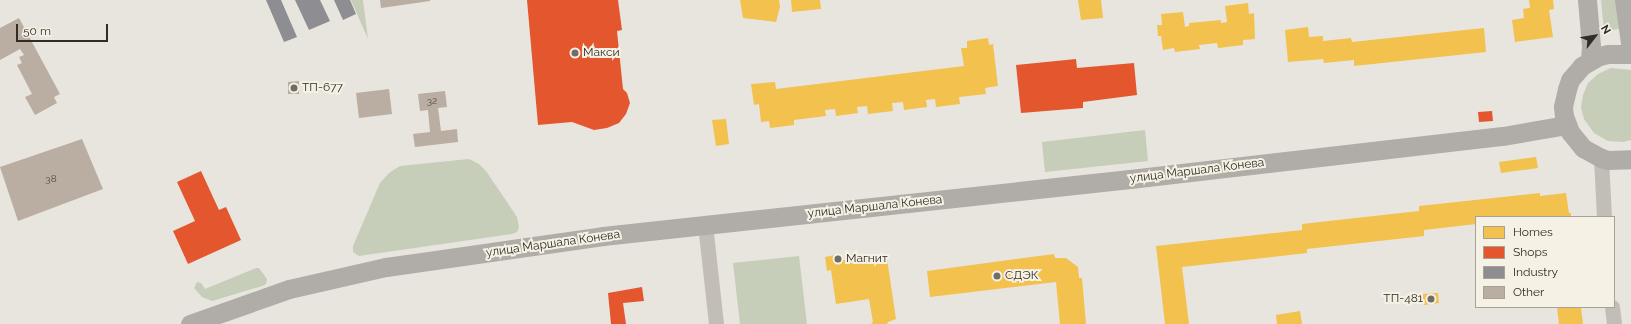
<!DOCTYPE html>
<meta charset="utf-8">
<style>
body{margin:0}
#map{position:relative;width:1631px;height:324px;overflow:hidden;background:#e8e5de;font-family:Raleway,sans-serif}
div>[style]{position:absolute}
.green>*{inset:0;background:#c6cdb9}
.homes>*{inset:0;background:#f2c14e}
.shops>*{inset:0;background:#e4572e}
.industry>*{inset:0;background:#8d8d92}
.building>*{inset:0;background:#baada2}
.minor>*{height:15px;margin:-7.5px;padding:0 7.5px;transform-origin:7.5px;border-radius:7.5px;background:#c2beb7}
.major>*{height:19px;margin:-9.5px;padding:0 9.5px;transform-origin:9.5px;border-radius:9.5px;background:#b0aca7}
.dots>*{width:11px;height:11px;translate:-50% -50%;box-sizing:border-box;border:2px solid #f6f1e5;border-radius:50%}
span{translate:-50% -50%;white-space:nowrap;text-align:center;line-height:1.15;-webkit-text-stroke:4px #f6f1e5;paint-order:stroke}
.number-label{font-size:10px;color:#534c45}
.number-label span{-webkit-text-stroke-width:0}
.poi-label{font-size:12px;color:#312c26}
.left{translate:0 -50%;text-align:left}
.right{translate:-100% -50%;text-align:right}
.street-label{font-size:12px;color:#312c26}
.legend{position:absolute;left:1475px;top:216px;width:140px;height:92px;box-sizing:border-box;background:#f6f1e5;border:1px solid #a7a299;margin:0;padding:5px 7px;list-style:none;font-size:12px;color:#312c26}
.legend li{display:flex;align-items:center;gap:8px;height:20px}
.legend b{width:20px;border:1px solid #a7a299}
.north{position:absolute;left:1575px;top:16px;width:40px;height:40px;-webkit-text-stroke:3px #f6f1e5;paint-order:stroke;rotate:59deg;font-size:11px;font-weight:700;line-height:16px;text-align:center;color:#312c26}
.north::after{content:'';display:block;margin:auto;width:14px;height:18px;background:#312c26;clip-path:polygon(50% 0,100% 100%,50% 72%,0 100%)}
.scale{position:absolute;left:16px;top:24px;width:92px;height:18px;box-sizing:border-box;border:2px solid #312c26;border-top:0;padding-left:5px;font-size:12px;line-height:14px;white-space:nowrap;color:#312c26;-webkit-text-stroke:3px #f6f1e5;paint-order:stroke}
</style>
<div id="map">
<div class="green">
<div style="clip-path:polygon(351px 0,363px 0,368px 39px)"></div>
<div style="clip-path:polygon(1601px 0,1616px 0,1619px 29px,1604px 31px)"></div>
<div style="clip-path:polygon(1611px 68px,1631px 70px,1631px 140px,1623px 142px,1608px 141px,1594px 133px,1584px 119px,1581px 108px,1583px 95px,1588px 83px,1598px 74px)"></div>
<div style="clip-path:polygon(1145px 130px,1148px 161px,1045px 172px,1042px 142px)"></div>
<div style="clip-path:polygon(469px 159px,479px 164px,486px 171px,517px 217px,519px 227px,517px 232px,512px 234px,359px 256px,353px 252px,353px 246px,380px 183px,389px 173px,400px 166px)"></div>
<div style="clip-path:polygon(799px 256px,807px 324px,740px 324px,733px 263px)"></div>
<div style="clip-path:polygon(256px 268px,259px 268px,267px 279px,266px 284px,262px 286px,212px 301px,202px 297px,194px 288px,197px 282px,201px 283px,205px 289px)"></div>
</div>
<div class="homes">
<div style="clip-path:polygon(740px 0,779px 0,780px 7px,776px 22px,743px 18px)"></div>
<div style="clip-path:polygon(791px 0,820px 0,821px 9px,792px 12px)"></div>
<div style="clip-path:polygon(1078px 0,1101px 0,1103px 18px,1081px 20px)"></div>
<div style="clip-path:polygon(1529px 0,1553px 0,1554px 9px,1549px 10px,1553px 37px,1515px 42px,1512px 20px,1524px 18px,1523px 9px,1530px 8px)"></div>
<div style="clip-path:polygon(1248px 3px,1249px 14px,1254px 13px,1255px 39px,1243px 40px,1243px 45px,1218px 48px,1217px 43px,1199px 45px,1200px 49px,1175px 52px,1174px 48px,1163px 50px,1161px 36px,1158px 36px,1157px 25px,1162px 25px,1161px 14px,1183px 12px,1185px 27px,1189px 26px,1189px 23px,1221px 20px,1221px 23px,1227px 22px,1225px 6px)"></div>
<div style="clip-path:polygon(1308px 27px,1309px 37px,1323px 36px,1323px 41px,1351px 38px,1352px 42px,1484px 28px,1486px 52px,1354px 66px,1354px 60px,1324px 63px,1323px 59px,1288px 62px,1285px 30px)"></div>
<div style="clip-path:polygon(988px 38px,989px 45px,993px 44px,998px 86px,985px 88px,986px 94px,959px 97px,960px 104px,936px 107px,935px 99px,926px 100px,927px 107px,904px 110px,903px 102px,892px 103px,893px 111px,868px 114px,867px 106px,857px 107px,858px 113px,836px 116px,835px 109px,825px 110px,826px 116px,794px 120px,794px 125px,770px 128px,769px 121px,761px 122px,759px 104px,754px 105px,751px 84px,775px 82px,776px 89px,964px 66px,961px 48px,967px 48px,967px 41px)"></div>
<div style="clip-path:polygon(726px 119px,729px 144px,716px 146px,712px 120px)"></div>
<div style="clip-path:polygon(1536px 157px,1538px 168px,1501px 173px,1499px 162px)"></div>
<div style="clip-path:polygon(1540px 193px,1540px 196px,1566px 193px,1569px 213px,1571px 213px,1571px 217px,1476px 217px,1476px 224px,1424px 230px,1424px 236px,1307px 249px,1307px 253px,1182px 267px,1189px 324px,1165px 324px,1156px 246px,1302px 230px,1302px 224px,1419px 211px,1419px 206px)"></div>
<div style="clip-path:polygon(1054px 254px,1055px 258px,1066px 258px,1078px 267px,1079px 278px,1082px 278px,1086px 324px,1060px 324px,1056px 282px,930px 297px,927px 271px)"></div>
<div style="clip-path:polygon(835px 255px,836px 261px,879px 255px,880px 260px,887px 259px,896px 319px,888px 322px,887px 324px,871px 324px,873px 322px,869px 299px,836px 304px,831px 270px,827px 271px,825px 257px)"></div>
<div style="clip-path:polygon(1438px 293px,1439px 303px,1424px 305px,1422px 294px)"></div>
<div style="clip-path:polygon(1557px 307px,1581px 307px,1583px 324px,1559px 324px)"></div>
<div style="clip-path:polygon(1300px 311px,1302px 324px,1277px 324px,1276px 315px)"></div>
</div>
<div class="shops">
<div style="clip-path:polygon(527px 0,618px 0,622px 30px,617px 31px,623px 89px,627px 93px,630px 103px,626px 114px,619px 123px,607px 128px,594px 130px,572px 122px,538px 125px)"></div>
<div style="clip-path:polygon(1076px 59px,1077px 68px,1134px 63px,1137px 95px,1083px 102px,1083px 108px,1021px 113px,1016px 65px)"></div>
<div style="clip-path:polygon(1492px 111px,1493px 121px,1479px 122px,1478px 112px)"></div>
<div style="clip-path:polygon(201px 171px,219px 210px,226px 207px,241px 240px,188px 264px,173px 231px,195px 221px,177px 182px)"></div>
<div style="clip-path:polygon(642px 287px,644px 301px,623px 303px,626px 324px,611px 324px,608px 293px)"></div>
</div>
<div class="industry">
<div style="clip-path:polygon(266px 0,281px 0,297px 37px,284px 42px)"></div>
<div style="clip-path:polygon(295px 0,320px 0,330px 21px,309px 30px)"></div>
<div style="clip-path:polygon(334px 0,350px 0,356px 14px,343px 20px)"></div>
</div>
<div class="building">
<div style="clip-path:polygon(380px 0,430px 0,430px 1px,381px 8px)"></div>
<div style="clip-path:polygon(19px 18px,60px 94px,54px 97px,57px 103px,35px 115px,25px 97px,32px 94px,17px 65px,22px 63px,19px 57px,24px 55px,20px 49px,0 60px,0 28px)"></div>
<div style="clip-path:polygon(299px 81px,299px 94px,288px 94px,288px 82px)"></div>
<div style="clip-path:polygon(389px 89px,392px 114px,359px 118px,356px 93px)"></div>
<div style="clip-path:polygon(445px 91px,447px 107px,438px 108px,441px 131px,457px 129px,458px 142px,415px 147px,413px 134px,430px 132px,428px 110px,420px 111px,418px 94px)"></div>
<div style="clip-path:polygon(82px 139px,103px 189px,18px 221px,0 167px)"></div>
</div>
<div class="minor">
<div style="left:1601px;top:158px;width:59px;rotate:87.1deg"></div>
<div style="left:705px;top:224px;width:101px;rotate:83.7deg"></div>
<div style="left:1612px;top:307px;width:17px;rotate:83deg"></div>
</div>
<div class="major">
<div style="left:1587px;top:0;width:46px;rotate:85deg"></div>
<div style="left:1591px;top:46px;width:14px;rotate:94deg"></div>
<div style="left:1624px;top:0;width:50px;rotate:82deg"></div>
<div style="left:1631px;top:54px;width:23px;rotate:180deg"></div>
<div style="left:1608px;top:54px;width:9px;rotate:167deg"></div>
<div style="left:1599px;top:56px;width:20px;rotate:150deg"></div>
<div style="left:1582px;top:66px;width:18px;rotate:131deg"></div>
<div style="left:1570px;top:80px;width:9px;rotate:108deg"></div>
<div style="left:1567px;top:89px;width:18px;rotate:103deg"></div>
<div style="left:1563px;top:107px;width:9px;rotate:84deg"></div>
<div style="left:1564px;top:116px;width:17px;rotate:69deg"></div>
<div style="left:1570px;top:132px;width:21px;rotate:51deg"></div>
<div style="left:1583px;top:148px;width:21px;rotate:29deg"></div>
<div style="left:1601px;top:158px;width:7px;rotate:16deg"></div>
<div style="left:1608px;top:160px;width:23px;rotate:-2deg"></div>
<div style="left:190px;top:324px;width:105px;rotate:-19.5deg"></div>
<div style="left:289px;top:289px;width:99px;rotate:-12.8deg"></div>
<div style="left:386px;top:267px;width:219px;rotate:-8.1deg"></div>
<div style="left:603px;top:236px;width:530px;rotate:-6.17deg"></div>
<div style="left:1130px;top:179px;width:375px;rotate:-6.6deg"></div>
<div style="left:1503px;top:136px;width:65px;rotate:-9.8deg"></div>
</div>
<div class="dots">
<div style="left:575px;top:53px;background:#716d66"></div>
<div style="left:294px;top:88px;background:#716d66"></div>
<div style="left:838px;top:259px;background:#716d66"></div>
<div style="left:997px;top:276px;background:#716d66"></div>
<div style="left:1431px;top:299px;background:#716d66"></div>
</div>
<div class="number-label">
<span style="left:432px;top:101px">32</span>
<span style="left:51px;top:179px">38</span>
</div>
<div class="poi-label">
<span class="left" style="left:583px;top:53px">Макси</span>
<span class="left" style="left:302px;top:88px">ТП-677</span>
<span class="left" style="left:846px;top:259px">Магнит</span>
<span class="left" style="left:1005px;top:276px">СДЭК</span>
<span class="right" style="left:1423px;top:299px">ТП-481</span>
</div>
<div class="street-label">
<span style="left:1197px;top:171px;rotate:-7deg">улица Маршала Конева</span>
<span style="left:875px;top:207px;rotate:-6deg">улица Маршала Конева</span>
<span style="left:553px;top:244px;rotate:-8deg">улица Маршала Конева</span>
</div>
<ul class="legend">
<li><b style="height:11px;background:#f2c14e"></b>Homes</li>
<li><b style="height:11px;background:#e4572e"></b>Shops</li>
<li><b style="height:11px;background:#8d8d92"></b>Industry</li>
<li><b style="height:11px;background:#baada2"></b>Other</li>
</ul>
<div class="north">N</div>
<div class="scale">50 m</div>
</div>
